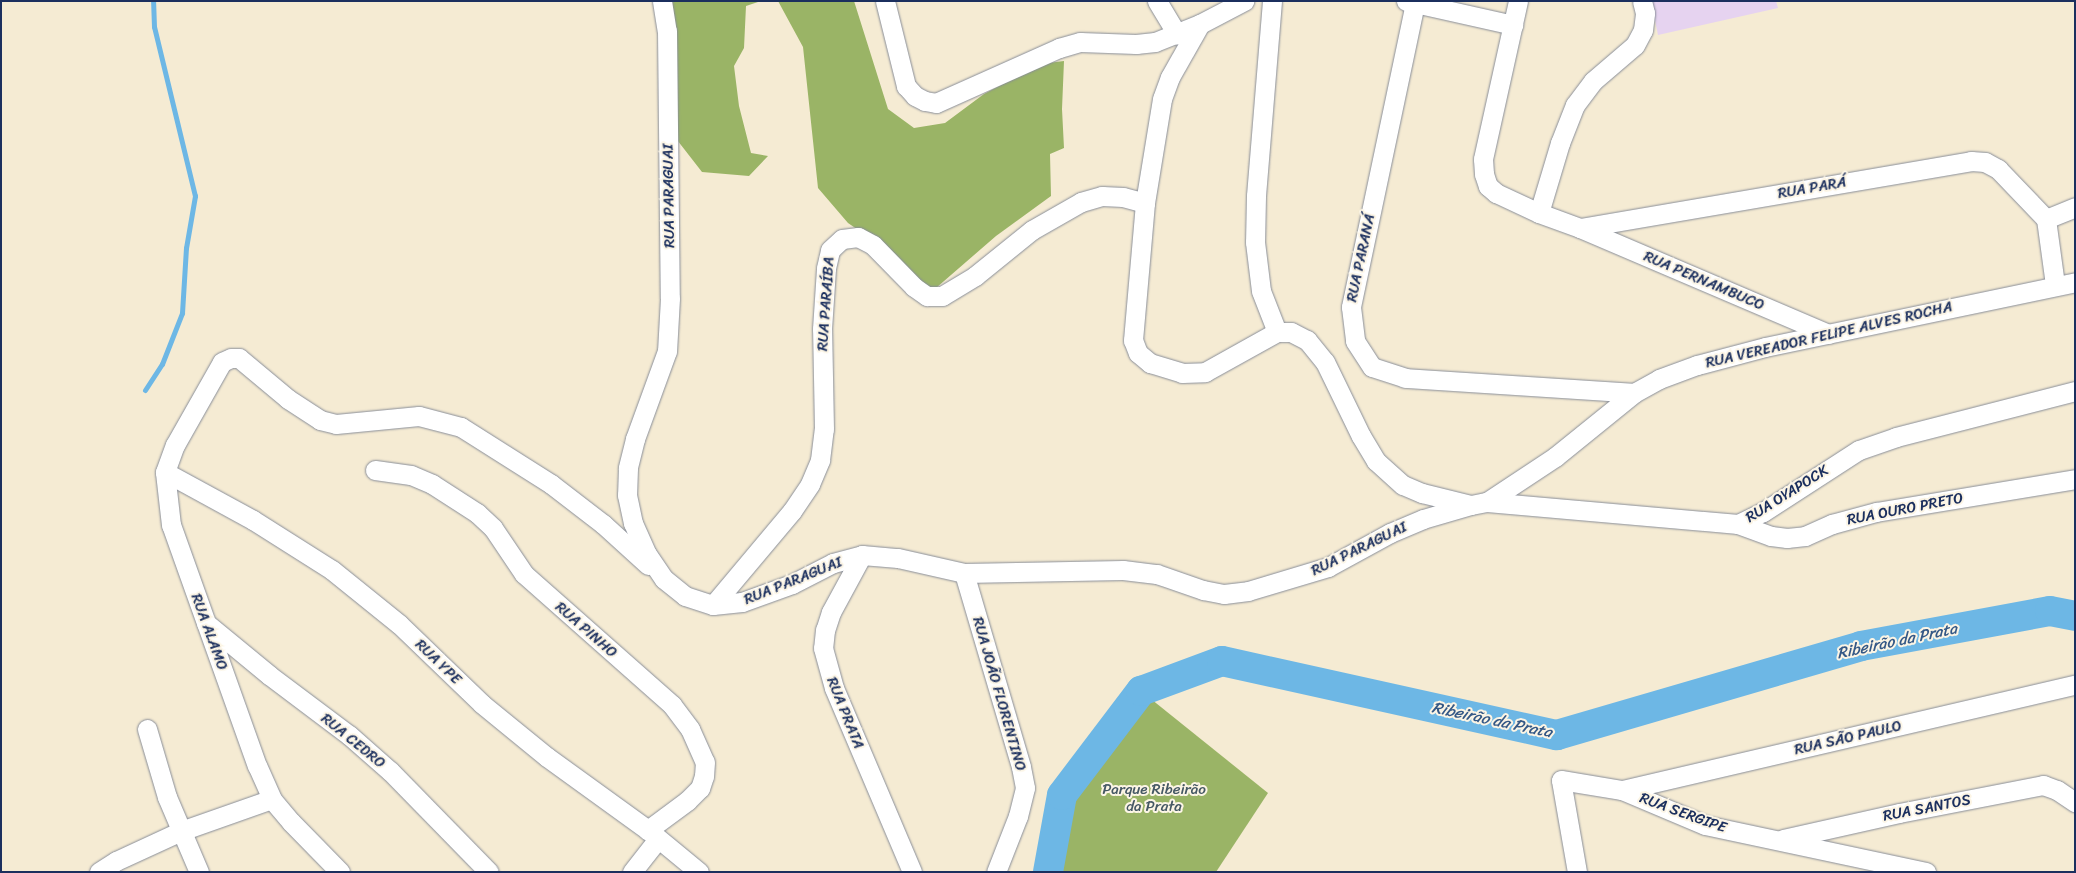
<!DOCTYPE html>
<meta charset="utf-8">
<style>
body{margin:0}
#map{position:relative;width:2076px;height:873px;overflow:hidden;background:#f5ebd3;font-family:Sriracha,sans-serif}
div>[style]{position:absolute}
.built>*{inset:0;background:#e6d3f0}
.forest>*{inset:0;background:#9ab466}
.stream>*{height:5px;margin:-2.5px;padding:0 2.5px;transform-origin:2.5px;border-radius:2.5px;background:#6db7e5}
.river>*{height:30px;margin:-15px;padding:0 15px;transform-origin:15px;border-radius:15px;background:#6db7e5}
.roads{filter:drop-shadow(0 0 1px #888d98) drop-shadow(0 0 1px #888d98)}
.minor>*{height:19px;margin:-9.5px;padding:0 9.5px;transform-origin:9.5px;border-radius:9.5px;background:#fff}
span{translate:-50% -50%;white-space:nowrap;text-align:center;line-height:1.15;-webkit-text-stroke:4px #fcf5e5;paint-order:stroke}
.street-label{font-size:15px;color:#1b2f5e}
.park-label{font-size:15px;color:#455864}
.water-label{font-size:16px;color:#345886;font-style:italic}
.frame{position:absolute;inset:0;border:2px solid #1b2f5e;pointer-events:none}
</style>
<div id="map">
<div class="built">
<div style="clip-path:polygon(1651px 1px,1776px 1px,1778px 8px,1658px 35px)"></div>
</div>
<div class="forest">
<div style="clip-path:polygon(666px 1px,761px 1px,746px 6px,744px 48px,734px 66px,739px 106px,751px 153px,768px 156px,749px 176px,702px 172px,674px 136px)"></div>
<div style="clip-path:polygon(778px 1px,854px 1px,888px 109px,914px 128px,945px 123px,984px 94px,1040px 64px,1064px 61px,1062px 109px,1064px 148px,1050px 154px,1051px 196px,996px 236px,936px 288px,921px 286px,879px 244px,848px 223px,818px 188px,803px 47px)"></div>
<div style="clip-path:polygon(1141px 691px,1268px 793px,1216px 872px,1048px 872px,1062px 795px)"></div>
</div>
<div class="stream">
<div style="left:145px;top:390px;width:31px;rotate:-57deg"></div>
<div style="left:162px;top:364px;width:55px;rotate:-68.6deg"></div>
<div style="left:182px;top:313px;width:65px;rotate:-86.5deg"></div>
<div style="left:186px;top:248px;width:53px;rotate:-80.2deg"></div>
<div style="left:195px;top:196px;width:174px;rotate:-103.6deg"></div>
<div style="left:154px;top:27px;width:26px;rotate:-92deg"></div>
</div>
<div class="river">
<div style="left:1048px;top:872px;width:78px;rotate:-79.7deg"></div>
<div style="left:1062px;top:795px;width:131px;rotate:-52.8deg"></div>
<div style="left:1141px;top:691px;width:86px;rotate:-20.3deg"></div>
<div style="left:1222px;top:661px;width:343px;rotate:12.5deg"></div>
<div style="left:1557px;top:735px;width:317px;rotate:-16.3deg"></div>
<div style="left:1861px;top:646px;width:192px;rotate:-10.5deg"></div>
<div style="left:2050px;top:611px;width:25px;rotate:11deg"></div>
</div>
<div class="roads">
<div class="minor">
<div style="left:662px;top:1px;width:30px;rotate:81deg"></div>
<div style="left:667px;top:31px;width:267px;rotate:89.4deg"></div>
<div style="left:670px;top:298px;width:53px;rotate:93.2deg"></div>
<div style="left:667px;top:351px;width:94px;rotate:110deg"></div>
<div style="left:635px;top:439px;width:30px;rotate:104deg"></div>
<div style="left:628px;top:468px;width:27px;rotate:92deg"></div>
<div style="left:627px;top:495px;width:29px;rotate:78deg"></div>
<div style="left:633px;top:523px;width:34px;rotate:66deg"></div>
<div style="left:647px;top:554px;width:30px;rotate:56deg"></div>
<div style="left:664px;top:579px;width:27px;rotate:39deg"></div>
<div style="left:685px;top:596px;width:29px;rotate:18deg"></div>
<div style="left:713px;top:605px;width:29px;rotate:-6deg"></div>
<div style="left:742px;top:602px;width:53px;rotate:-19.8deg"></div>
<div style="left:792px;top:584px;width:46px;rotate:-27.1deg"></div>
<div style="left:833px;top:563px;width:30px;rotate:-15deg"></div>
<div style="left:862px;top:555px;width:36px;rotate:5deg"></div>
<div style="left:898px;top:558px;width:68px;rotate:12.8deg"></div>
<div style="left:964px;top:573px;width:159px;rotate:-1.1deg"></div>
<div style="left:1123px;top:570px;width:34px;rotate:7deg"></div>
<div style="left:1157px;top:574px;width:49px;rotate:19.2deg"></div>
<div style="left:1203px;top:590px;width:21px;rotate:11deg"></div>
<div style="left:1224px;top:594px;width:24px;rotate:-7deg"></div>
<div style="left:1248px;top:591px;width:84px;rotate:-16.7deg"></div>
<div style="left:1328px;top:567px;width:71px;rotate:-28.7deg"></div>
<div style="left:1390px;top:533px;width:36px;rotate:-23deg"></div>
<div style="left:1423px;top:519px;width:50px;rotate:-16.3deg"></div>
<div style="left:885px;top:1px;width:88px;rotate:76.1deg"></div>
<div style="left:906px;top:86px;width:13px;rotate:48deg"></div>
<div style="left:915px;top:96px;width:11px;rotate:27deg"></div>
<div style="left:925px;top:101px;width:11px;rotate:10deg"></div>
<div style="left:936px;top:103px;width:135px;rotate:-24.1deg"></div>
<div style="left:1059px;top:48px;width:22px;rotate:-16deg"></div>
<div style="left:1080px;top:42px;width:56px;rotate:2deg"></div>
<div style="left:1136px;top:44px;width:19px;rotate:-6deg"></div>
<div style="left:1155px;top:42px;width:48px;rotate:-21.8deg"></div>
<div style="left:1200px;top:24px;width:50px;rotate:-27.6deg"></div>
<div style="left:1157px;top:1px;width:39px;rotate:59deg"></div>
<div style="left:1272px;top:1px;width:196px;rotate:94.7deg"></div>
<div style="left:1256px;top:196px;width:46px;rotate:91.2deg"></div>
<div style="left:1255px;top:242px;width:49px;rotate:83deg"></div>
<div style="left:1261px;top:291px;width:44px;rotate:68.7deg"></div>
<div style="left:1406px;top:1px;width:110px;rotate:12.6deg"></div>
<div style="left:1518px;top:1px;width:162px;rotate:102.5deg"></div>
<div style="left:1483px;top:159px;width:15px;rotate:86deg"></div>
<div style="left:1484px;top:174px;width:13px;rotate:72deg"></div>
<div style="left:1488px;top:186px;width:11px;rotate:41deg"></div>
<div style="left:1496px;top:193px;width:47px;rotate:24.9deg"></div>
<div style="left:1539px;top:213px;width:44px;rotate:20.1deg"></div>
<div style="left:1580px;top:228px;width:397px;rotate:-9.7deg"></div>
<div style="left:1971px;top:161px;width:14px;rotate:4deg"></div>
<div style="left:1985px;top:162px;width:15px;rotate:28deg"></div>
<div style="left:1998px;top:169px;width:69px;rotate:46.2deg"></div>
<div style="left:2046px;top:219px;width:67px;rotate:82.2deg"></div>
<div style="left:1415px;top:3px;width:311px;rotate:101.9deg"></div>
<div style="left:1351px;top:307px;width:34px;rotate:83deg"></div>
<div style="left:1355px;top:341px;width:31px;rotate:57deg"></div>
<div style="left:1372px;top:367px;width:35px;rotate:18deg"></div>
<div style="left:1405px;top:378px;width:229px;rotate:3.7deg"></div>
<div style="left:1200px;top:24px;width:61px;rotate:119.5deg"></div>
<div style="left:1170px;top:77px;width:23px;rotate:110deg"></div>
<div style="left:1162px;top:99px;width:105px;rotate:99.3deg"></div>
<div style="left:1145px;top:203px;width:138px;rotate:95deg"></div>
<div style="left:1133px;top:340px;width:14px;rotate:69deg"></div>
<div style="left:1138px;top:353px;width:16px;rotate:40deg"></div>
<div style="left:1150px;top:363px;width:34px;rotate:17deg"></div>
<div style="left:1182px;top:373px;width:23px;rotate:-2deg"></div>
<div style="left:1205px;top:372px;width:82px;rotate:-29.1deg"></div>
<div style="left:1277px;top:332px;width:14px"></div>
<div style="left:1291px;top:332px;width:18px;rotate:27deg"></div>
<div style="left:1307px;top:340px;width:28px;rotate:51deg"></div>
<div style="left:1325px;top:362px;width:82px;rotate:64.1deg"></div>
<div style="left:1361px;top:436px;width:29px;rotate:59deg"></div>
<div style="left:1376px;top:461px;width:36px;rotate:42deg"></div>
<div style="left:1403px;top:485px;width:21px;rotate:23deg"></div>
<div style="left:1422px;top:493px;width:50px;rotate:13.8deg"></div>
<div style="left:1471px;top:505px;width:16px;rotate:-11deg"></div>
<div style="left:1487px;top:502px;width:82px;rotate:-33.5deg"></div>
<div style="left:1555px;top:457px;width:102px;rotate:-39deg"></div>
<div style="left:1634px;top:393px;width:29px;rotate:-29deg"></div>
<div style="left:1659px;top:379px;width:40px;rotate:-20.2deg"></div>
<div style="left:1697px;top:365px;width:70px;rotate:-14.8deg"></div>
<div style="left:1765px;top:347px;width:317px;rotate:-11.8deg"></div>
<div style="left:1539px;top:213px;width:73px;rotate:-73.3deg"></div>
<div style="left:1560px;top:143px;width:41px;rotate:-68.5deg"></div>
<div style="left:1575px;top:105px;width:30px;rotate:-53deg"></div>
<div style="left:1593px;top:81px;width:55px;rotate:-40.6deg"></div>
<div style="left:1635px;top:45px;width:17px;rotate:-62deg"></div>
<div style="left:1643px;top:30px;width:17px;rotate:-83deg"></div>
<div style="left:1645px;top:13px;width:12px;rotate:-104deg"></div>
<div style="left:2046px;top:219px;width:31px;rotate:-22deg"></div>
<div style="left:1580px;top:228px;width:270px;rotate:23.1deg"></div>
<div style="left:375px;top:470px;width:36px;rotate:8deg"></div>
<div style="left:411px;top:475px;width:23px;rotate:23deg"></div>
<div style="left:432px;top:484px;width:54px;rotate:32.8deg"></div>
<div style="left:477px;top:513px;width:22px;rotate:43deg"></div>
<div style="left:493px;top:528px;width:55px;rotate:56deg"></div>
<div style="left:524px;top:574px;width:198px;rotate:41.5deg"></div>
<div style="left:672px;top:705px;width:30px;rotate:53deg"></div>
<div style="left:690px;top:729px;width:36px;rotate:66deg"></div>
<div style="left:705px;top:762px;width:14px;rotate:94deg"></div>
<div style="left:704px;top:776px;width:13px;rotate:108deg"></div>
<div style="left:700px;top:788px;width:18px;rotate:135deg"></div>
<div style="left:687px;top:801px;width:49px;rotate:143.4deg"></div>
<div style="left:165px;top:472px;width:100px;rotate:28.6deg"></div>
<div style="left:253px;top:520px;width:93px;rotate:32.3deg"></div>
<div style="left:332px;top:570px;width:86px;rotate:38.9deg"></div>
<div style="left:399px;top:624px;width:115px;rotate:43.9deg"></div>
<div style="left:482px;top:704px;width:84px;rotate:39.2deg"></div>
<div style="left:547px;top:757px;width:125px;rotate:35.9deg"></div>
<div style="left:648px;top:830px;width:66px;rotate:39.5deg"></div>
<div style="left:1487px;top:502px;width:252px;rotate:5deg"></div>
<div style="left:1738px;top:524px;width:28px;rotate:-26deg"></div>
<div style="left:1763px;top:512px;width:114px;rotate:-32.9deg"></div>
<div style="left:1859px;top:450px;width:39px;rotate:-19deg"></div>
<div style="left:1896px;top:437px;width:185px;rotate:-14.4deg"></div>
<div style="left:1738px;top:524px;width:35px;rotate:20deg"></div>
<div style="left:1771px;top:536px;width:16px;rotate:7deg"></div>
<div style="left:1787px;top:538px;width:18px;rotate:-6deg"></div>
<div style="left:1805px;top:536px;width:30px;rotate:-24deg"></div>
<div style="left:1832px;top:524px;width:46px;rotate:-15.3deg"></div>
<div style="left:1876px;top:512px;width:202px;rotate:-9.4deg"></div>
<div style="left:862px;top:555px;width:65px;rotate:118.5deg"></div>
<div style="left:831px;top:612px;width:19px;rotate:108deg"></div>
<div style="left:825px;top:630px;width:18px;rotate:96deg"></div>
<div style="left:823px;top:648px;width:41px;rotate:74.6deg"></div>
<div style="left:834px;top:688px;width:200px;rotate:67deg"></div>
<div style="left:964px;top:573px;width:202px;rotate:73.6deg"></div>
<div style="left:1021px;top:767px;width:21px;rotate:79deg"></div>
<div style="left:1025px;top:788px;width:29px;rotate:104deg"></div>
<div style="left:1018px;top:816px;width:60px;rotate:111.4deg"></div>
<div style="left:713px;top:605px;width:123px;rotate:-50deg"></div>
<div style="left:792px;top:511px;width:32px;rotate:-56deg"></div>
<div style="left:810px;top:484px;width:26px;rotate:-67deg"></div>
<div style="left:820px;top:460px;width:31px;rotate:-83deg"></div>
<div style="left:824px;top:429px;width:100px;rotate:-91.1deg"></div>
<div style="left:822px;top:329px;width:61px;rotate:-86.2deg"></div>
<div style="left:826px;top:268px;width:18px;rotate:-77deg"></div>
<div style="left:830px;top:250px;width:16px;rotate:-43deg"></div>
<div style="left:842px;top:239px;width:16px;rotate:-7deg"></div>
<div style="left:858px;top:237px;width:17px;rotate:28deg"></div>
<div style="left:873px;top:245px;width:59px;rotate:45.7deg"></div>
<div style="left:914px;top:287px;width:16px;rotate:35deg"></div>
<div style="left:927px;top:296px;width:15px"></div>
<div style="left:942px;top:296px;width:39px;rotate:-31deg"></div>
<div style="left:975px;top:276px;width:73px;rotate:-38.9deg"></div>
<div style="left:1032px;top:230px;width:56px;rotate:-29.7deg"></div>
<div style="left:1081px;top:202px;width:22px;rotate:-16deg"></div>
<div style="left:1102px;top:196px;width:21px;rotate:3deg"></div>
<div style="left:1123px;top:197px;width:23px;rotate:15deg"></div>
<div style="left:206px;top:623px;width:82px;rotate:39.5deg"></div>
<div style="left:269px;top:675px;width:100px;rotate:36.9deg"></div>
<div style="left:349px;top:735px;width:55px;rotate:41.3deg"></div>
<div style="left:390px;top:771px;width:141px;rotate:45.6deg"></div>
<div style="left:147px;top:729px;width:71px;rotate:73.6deg"></div>
<div style="left:167px;top:797px;width:82px;rotate:66.9deg"></div>
<div style="left:1622px;top:790px;width:465px;rotate:-13.1deg"></div>
<div style="left:1783px;top:839px;width:119px;rotate:-12.6deg"></div>
<div style="left:1899px;top:813px;width:147px;rotate:-11deg"></div>
<div style="left:2043px;top:785px;width:15px;rotate:20deg"></div>
<div style="left:2057px;top:790px;width:22px;rotate:34deg"></div>
<div style="left:99px;top:872px;width:20px;rotate:-33deg"></div>
<div style="left:116px;top:861px;width:72px;rotate:-24.8deg"></div>
<div style="left:181px;top:831px;width:96px;rotate:-19.4deg"></div>
<div style="left:340px;top:872px;width:70px;rotate:-134.4deg"></div>
<div style="left:291px;top:822px;width:30px;rotate:-130deg"></div>
<div style="left:272px;top:799px;width:36px;rotate:-114deg"></div>
<div style="left:257px;top:766px;width:256px;rotate:-109.6deg"></div>
<div style="left:171px;top:525px;width:53px;rotate:-96.5deg"></div>
<div style="left:165px;top:472px;width:29px;rotate:-70deg"></div>
<div style="left:175px;top:445px;width:95px;rotate:-60.5deg"></div>
<div style="left:222px;top:362px;width:10px;rotate:-24deg"></div>
<div style="left:231px;top:358px;width:8px"></div>
<div style="left:239px;top:358px;width:64px;rotate:39.9deg"></div>
<div style="left:288px;top:399px;width:38px;rotate:33deg"></div>
<div style="left:320px;top:420px;width:16px;rotate:14deg"></div>
<div style="left:336px;top:424px;width:83px;rotate:-5.5deg"></div>
<div style="left:419px;top:416px;width:43px;rotate:14.7deg"></div>
<div style="left:461px;top:427px;width:107px;rotate:32.3deg"></div>
<div style="left:551px;top:484px;width:66px;rotate:37.6deg"></div>
<div style="left:603px;top:524px;width:61px;rotate:42.3deg"></div>
<div style="left:632px;top:872px;width:42px;rotate:-51.8deg"></div>
<div style="left:1577px;top:872px;width:93px;rotate:-99.9deg"></div>
<div style="left:1561px;top:780px;width:62px;rotate:9.3deg"></div>
<div style="left:1622px;top:790px;width:90px;rotate:22.9deg"></div>
<div style="left:1705px;top:825px;width:226px;rotate:12deg"></div>
</div>
</div>
<div class="street-label">
<span style="left:1812px;top:188px;rotate:-10deg">RUA PARÁ</span>
<span style="left:669px;top:196px;rotate:-91deg">RUA PARAGUAI</span>
<span style="left:1361px;top:258px;rotate:-78deg">RUA PARANÁ</span>
<span style="left:1704px;top:281px;rotate:23deg">RUA PERNAMBUCO</span>
<span style="left:826px;top:304px;rotate:-86deg">RUA PARAÍBA</span>
<span style="left:1829px;top:335px;rotate:-13deg">RUA VEREADOR FELIPE ALVES ROCHA</span>
<span style="left:1787px;top:494px;rotate:-32deg">RUA OYAPOCK</span>
<span style="left:1905px;top:509px;rotate:-11deg">RUA OURO PRETO</span>
<span style="left:1359px;top:549px;rotate:-26deg">RUA PARAGUAI</span>
<span style="left:793px;top:581px;rotate:-22deg">RUA PARAGUAI</span>
<span style="left:586px;top:630px;rotate:41deg">RUA PINHO</span>
<span style="left:209px;top:632px;rotate:70deg">RUA ALAMO</span>
<span style="left:438px;top:662px;rotate:44deg">RUA YPE</span>
<span style="left:999px;top:694px;rotate:74deg">RUA JOÃO FLORENTINO</span>
<span style="left:845px;top:713px;rotate:68deg">RUA PRATA</span>
<span style="left:1848px;top:738px;rotate:-13deg">RUA SÃO PAULO</span>
<span style="left:353px;top:741px;rotate:39deg">RUA CEDRO</span>
<span style="left:1927px;top:808px;rotate:-11deg">RUA SANTOS</span>
<span style="left:1683px;top:813px;rotate:20deg">RUA SERGIPE</span>
</div>
<div class="park-label">
<span style="left:1154px;top:798px">Parque Ribeirão<br>da Prata</span>
</div>
<div class="water-label">
<span style="left:1897px;top:641px;rotate:-12deg">Ribeirão da Prata</span>
<span style="left:1492px;top:720px;rotate:12deg">Ribeirão da Prata</span>
</div>
<div class="frame"></div>
</div>
